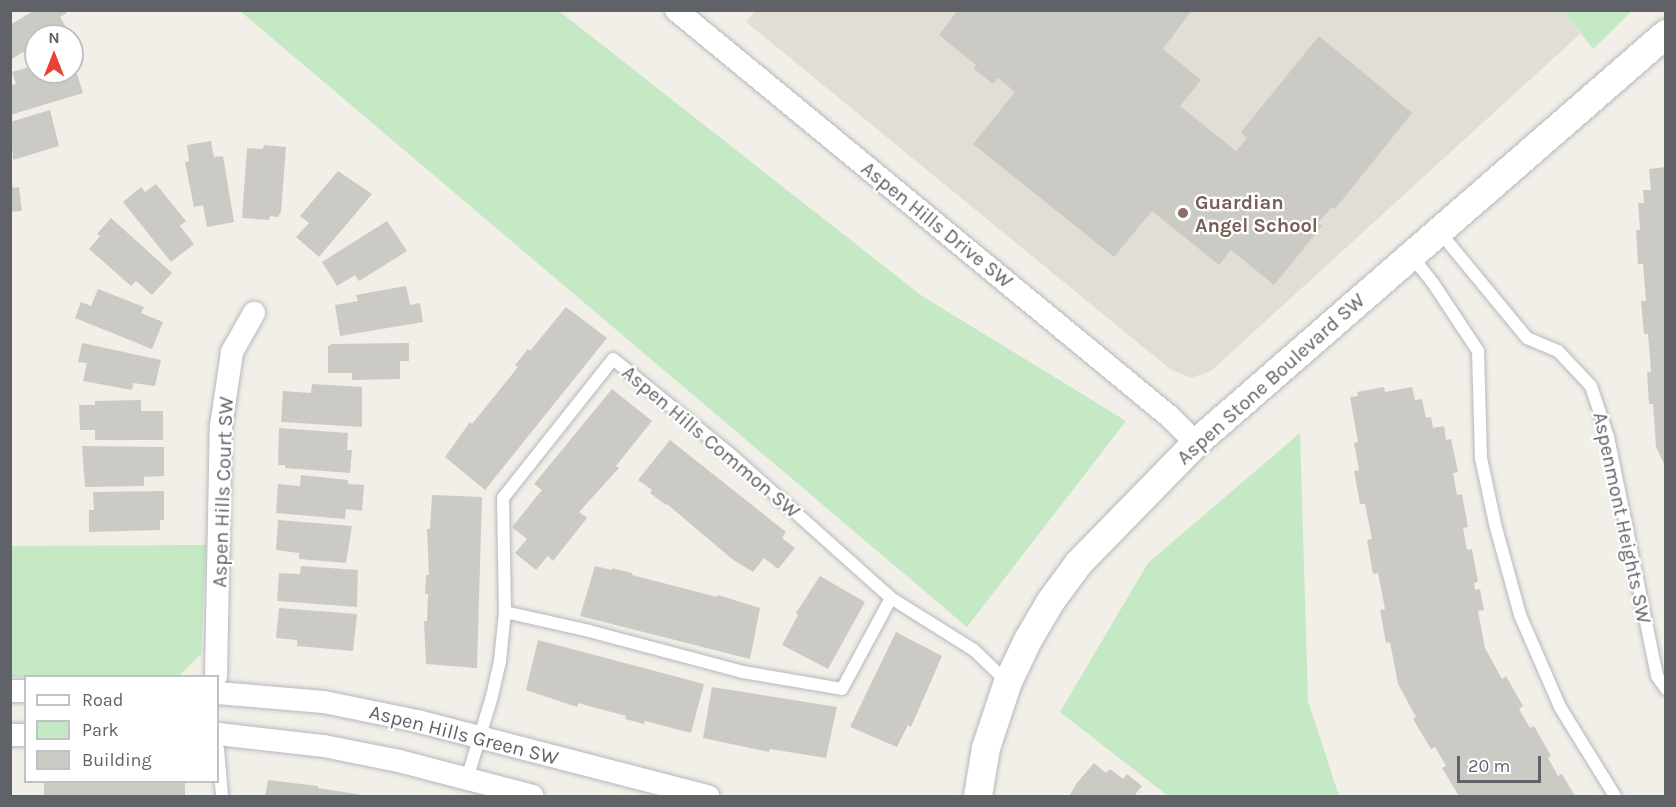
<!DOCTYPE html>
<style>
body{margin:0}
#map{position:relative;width:1676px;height:807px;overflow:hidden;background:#f1efe8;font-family:Karla,sans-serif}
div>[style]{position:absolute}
.education>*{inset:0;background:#e1ded6}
.green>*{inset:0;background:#c5e8c5}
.building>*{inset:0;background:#cccac5}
.roads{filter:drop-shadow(0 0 2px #b5b8bc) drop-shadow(0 0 2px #b5b8bc)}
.service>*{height:12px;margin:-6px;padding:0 6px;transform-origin:6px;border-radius:6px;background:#fff}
.minor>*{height:22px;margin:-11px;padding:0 11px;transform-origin:11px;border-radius:11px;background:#fff}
.tertiary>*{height:28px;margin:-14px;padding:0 14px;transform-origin:14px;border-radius:14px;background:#fff}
.dots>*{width:16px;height:16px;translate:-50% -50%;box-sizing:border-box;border:3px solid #fff;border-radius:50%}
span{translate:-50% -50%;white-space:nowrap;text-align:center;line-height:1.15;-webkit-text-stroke:4.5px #fff;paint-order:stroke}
.education-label{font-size:20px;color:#785e54;font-weight:700}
.left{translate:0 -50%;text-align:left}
.street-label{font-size:20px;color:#5f6368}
.frame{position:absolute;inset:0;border:12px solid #5f6368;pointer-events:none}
.legend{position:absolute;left:24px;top:675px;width:195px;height:108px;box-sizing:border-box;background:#fff;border:2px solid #bfc1c3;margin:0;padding:8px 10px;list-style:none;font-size:18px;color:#5f6368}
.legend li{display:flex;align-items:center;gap:12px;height:30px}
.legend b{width:30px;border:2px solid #bfc1c3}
.north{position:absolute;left:24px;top:24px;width:60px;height:60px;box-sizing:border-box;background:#fff;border:2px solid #bfc1c3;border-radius:50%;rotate:0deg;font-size:16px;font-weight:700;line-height:24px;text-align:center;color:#5f6368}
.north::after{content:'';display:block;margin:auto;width:21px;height:27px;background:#ea4335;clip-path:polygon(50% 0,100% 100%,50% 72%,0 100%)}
.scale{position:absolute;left:1457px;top:756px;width:84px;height:27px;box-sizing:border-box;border:3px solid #5f6368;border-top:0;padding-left:8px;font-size:18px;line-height:21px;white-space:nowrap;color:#5f6368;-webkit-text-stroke:4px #fff;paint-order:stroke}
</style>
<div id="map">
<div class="education">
<div style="clip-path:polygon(756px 10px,1563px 10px,1580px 34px,1211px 371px,1191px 378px,1170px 369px,746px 22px)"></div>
</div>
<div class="green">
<div style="clip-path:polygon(240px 11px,559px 11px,922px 296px,1126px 421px,967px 627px)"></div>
<div style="clip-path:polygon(1563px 11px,1632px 11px,1593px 49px)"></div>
<div style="clip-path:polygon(1300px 433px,1308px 701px,1339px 796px,1168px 796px,1060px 712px,1148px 563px)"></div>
<div style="clip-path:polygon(206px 545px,201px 654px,179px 676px,11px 677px,11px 546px)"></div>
</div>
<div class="building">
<div style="clip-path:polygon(35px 10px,65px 10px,67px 13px,60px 17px,69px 33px,64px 36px,36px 36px,36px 53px,27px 58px,23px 52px,10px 60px,10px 25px)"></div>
<div style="clip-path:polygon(958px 10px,1192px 10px,1163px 49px,1201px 80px,1180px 106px,1236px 151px,1247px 138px,1241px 132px,1319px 36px,1412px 113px,1335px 209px,1332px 207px,1318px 223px,1322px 226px,1274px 285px,1231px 250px,1219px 265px,1152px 211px,1114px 257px,973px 144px,1015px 92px,998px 78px,993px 84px,973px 68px,976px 65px,939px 35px)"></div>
<div style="clip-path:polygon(36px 65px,36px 72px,77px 74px,83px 93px,10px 115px,10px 85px,16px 84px,12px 72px)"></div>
<div style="clip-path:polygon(50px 110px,59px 146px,13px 160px,10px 122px)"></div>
<div style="clip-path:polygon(211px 141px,214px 157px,223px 156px,234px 222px,207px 227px,203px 205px,194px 207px,185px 162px,189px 161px,187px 145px)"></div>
<div style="clip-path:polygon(264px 145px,286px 147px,281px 212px,278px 217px,270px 216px,269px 220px,242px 218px,247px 148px,263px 149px)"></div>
<div style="clip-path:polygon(1666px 167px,1666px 468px,1656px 447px,1653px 404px,1649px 404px,1647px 372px,1651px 372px,1648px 334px,1644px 334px,1641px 301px,1646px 301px,1643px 264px,1638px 264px,1636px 230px,1640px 230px,1638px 203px,1644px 203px,1643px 190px,1651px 190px,1649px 169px)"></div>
<div style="clip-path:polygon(338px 171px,372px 194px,319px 257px,296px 237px,309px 223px,300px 216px)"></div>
<div style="clip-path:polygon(10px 177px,13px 188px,19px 187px,22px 211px,10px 212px)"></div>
<div style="clip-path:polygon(156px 184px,186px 221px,180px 226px,194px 244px,171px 262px,123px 202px,141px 187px,145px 192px)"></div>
<div style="clip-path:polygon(111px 218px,172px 273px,152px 295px,136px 281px,131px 286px,89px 249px,100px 236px,97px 234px)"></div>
<div style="clip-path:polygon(387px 221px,407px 251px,359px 281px,355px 275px,337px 286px,322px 262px)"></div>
<div style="clip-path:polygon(406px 286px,410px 305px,420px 303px,423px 322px,340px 336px,335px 305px,358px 301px,356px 295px)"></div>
<div style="clip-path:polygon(98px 289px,144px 307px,141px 313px,163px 322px,152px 349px,75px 318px,81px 302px,91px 306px)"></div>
<div style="clip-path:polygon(566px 307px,607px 338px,485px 490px,445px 457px,470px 422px,472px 424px,518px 367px,515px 365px,528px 349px,530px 351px)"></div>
<div style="clip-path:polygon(82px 343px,161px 360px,155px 386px,133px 383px,132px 390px,83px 381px,87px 363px,78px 362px)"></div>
<div style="clip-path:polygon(409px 343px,409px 361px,400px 361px,400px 379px,352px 380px,352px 373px,328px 373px,328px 346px,332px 344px)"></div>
<div style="clip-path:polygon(312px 384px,362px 387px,362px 427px,281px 422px,283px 391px,311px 393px)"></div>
<div style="clip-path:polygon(1384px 387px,1385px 392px,1412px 387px,1415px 400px,1422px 399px,1426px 418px,1431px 417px,1433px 428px,1444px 426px,1446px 440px,1451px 439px,1458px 472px,1453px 473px,1457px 495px,1462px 494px,1468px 527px,1463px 528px,1467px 550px,1472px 549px,1478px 582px,1474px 583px,1475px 590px,1480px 589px,1484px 610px,1478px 611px,1485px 648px,1502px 679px,1506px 676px,1523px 706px,1519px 709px,1530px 728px,1534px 726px,1551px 756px,1548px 758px,1558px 776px,1562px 774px,1575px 796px,1459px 796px,1442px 768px,1446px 766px,1435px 747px,1431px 749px,1413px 719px,1416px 717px,1398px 684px,1390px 642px,1386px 643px,1380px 610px,1385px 609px,1378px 573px,1373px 574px,1367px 540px,1372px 539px,1365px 504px,1360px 504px,1354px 471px,1359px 470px,1354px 443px,1358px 442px,1350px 397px,1358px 396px,1357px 392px)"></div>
<div style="clip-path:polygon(612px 389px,652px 421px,616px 466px,619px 468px,579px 512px,587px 518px,553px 561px,548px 556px,536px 570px,515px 553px,527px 539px,512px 527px,542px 490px,534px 484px)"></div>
<div style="clip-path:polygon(141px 400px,141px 411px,163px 411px,163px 440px,95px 440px,95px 430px,80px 430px,79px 405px,95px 405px,95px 401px)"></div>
<div style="clip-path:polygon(279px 428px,348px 433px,347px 450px,352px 450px,350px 473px,285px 468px,285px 465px,278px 465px)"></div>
<div style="clip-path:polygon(670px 440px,786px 532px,782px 538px,795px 548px,778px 569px,764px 558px,753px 572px,732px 559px,667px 504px,666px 505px,650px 493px,652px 490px,638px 480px)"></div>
<div style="clip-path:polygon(82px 446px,164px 447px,164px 476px,144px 477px,144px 486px,85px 487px)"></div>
<div style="clip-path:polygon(301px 475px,348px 480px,348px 484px,364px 485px,362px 511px,346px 509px,345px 519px,276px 513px,278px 484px,300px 486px)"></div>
<div style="clip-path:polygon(164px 491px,164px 520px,160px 520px,160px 530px,89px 532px,89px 510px,94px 510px,93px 492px)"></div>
<div style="clip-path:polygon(432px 495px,482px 497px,477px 668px,426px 664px,424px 621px,427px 621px,428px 594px,425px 594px,426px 575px,429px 575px,427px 529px,430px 529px)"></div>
<div style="clip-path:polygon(278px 520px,352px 526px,346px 563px,299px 559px,299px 553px,276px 550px)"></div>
<div style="clip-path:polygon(301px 566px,358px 570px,357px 607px,277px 601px,279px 573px,300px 574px)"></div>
<div style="clip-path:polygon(595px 566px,612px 570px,612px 568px,632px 573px,632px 575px,717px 597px,718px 595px,760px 608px,750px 659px,580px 616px)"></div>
<div style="clip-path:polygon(820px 576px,865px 602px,828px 669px,782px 645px,798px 615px,796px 613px)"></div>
<div style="clip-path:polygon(279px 608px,357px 614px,353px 651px,297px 646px,297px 640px,276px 638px)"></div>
<div style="clip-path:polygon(896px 632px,942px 656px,911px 727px,908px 725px,897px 747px,850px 727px)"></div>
<div style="clip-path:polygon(538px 640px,704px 684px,691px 733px,645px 721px,644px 724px,625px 719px,626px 716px,578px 703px,577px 707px,526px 690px)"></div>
<div style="clip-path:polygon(712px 687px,837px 707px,826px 758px,770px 749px,769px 752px,703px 738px)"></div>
<div style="clip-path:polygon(1094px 763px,1106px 773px,1110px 769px,1123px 779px,1127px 774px,1142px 786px,1134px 796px,1072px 796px,1070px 795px,1076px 784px)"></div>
<div style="clip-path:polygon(268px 780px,318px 786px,318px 788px,369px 796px,265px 796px)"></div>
<div style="clip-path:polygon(44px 782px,185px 782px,185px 796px,44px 796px)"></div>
</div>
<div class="roads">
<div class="service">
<div style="left:1438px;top:230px;width:140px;rotate:50.5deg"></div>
<div style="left:1527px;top:338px;width:34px;rotate:23deg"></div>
<div style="left:1558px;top:351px;width:48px;rotate:46.7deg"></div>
<div style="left:1591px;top:386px;width:54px;rotate:71.6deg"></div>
<div style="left:1608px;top:437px;width:244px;rotate:78.4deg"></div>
<div style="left:1657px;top:676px;width:16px;rotate:55deg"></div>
<div style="left:1411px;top:255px;width:36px;rotate:52deg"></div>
<div style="left:1433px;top:283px;width:82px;rotate:56.5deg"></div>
<div style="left:1478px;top:351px;width:107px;rotate:88.4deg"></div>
<div style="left:1481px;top:458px;width:67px;rotate:78deg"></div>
<div style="left:1495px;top:524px;width:94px;rotate:74.6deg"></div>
<div style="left:1520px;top:615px;width:100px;rotate:66.5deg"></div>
<div style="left:1560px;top:707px;width:105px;rotate:58.3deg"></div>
<div style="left:505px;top:612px;width:86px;rotate:12.7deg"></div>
<div style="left:589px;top:631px;width:159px;rotate:14.9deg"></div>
<div style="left:743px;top:672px;width:100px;rotate:9.7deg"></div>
<div style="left:842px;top:689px;width:103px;rotate:-61.7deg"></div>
<div style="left:218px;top:749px;width:47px;rotate:85.1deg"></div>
<div style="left:467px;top:779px;width:87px;rotate:-73.2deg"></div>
<div style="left:492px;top:696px;width:36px;rotate:-77deg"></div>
<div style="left:500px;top:661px;width:49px;rotate:-84.2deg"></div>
<div style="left:505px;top:612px;width:114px;rotate:-91deg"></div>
<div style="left:503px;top:498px;width:177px;rotate:-51.6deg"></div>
<div style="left:613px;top:359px;width:151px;rotate:39.1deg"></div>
<div style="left:730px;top:454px;width:216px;rotate:41.8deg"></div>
<div style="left:891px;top:598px;width:98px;rotate:32.1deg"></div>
<div style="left:974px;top:650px;width:46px;rotate:44.1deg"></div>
</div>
<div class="minor">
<div style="left:676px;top:10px;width:640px;rotate:39.48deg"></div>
<div style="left:1170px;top:417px;width:37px;rotate:45deg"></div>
<div style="left:216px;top:676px;width:250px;rotate:-88.9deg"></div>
<div style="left:221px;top:426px;width:75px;rotate:-81.5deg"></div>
<div style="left:232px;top:352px;width:45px;rotate:-60.6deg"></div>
<div style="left:10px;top:691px;width:16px"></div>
<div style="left:218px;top:693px;width:106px;rotate:4.9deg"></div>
<div style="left:324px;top:702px;width:95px;rotate:11.5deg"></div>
<div style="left:417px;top:721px;width:301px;rotate:14.5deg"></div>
<div style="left:218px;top:734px;width:107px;rotate:6.5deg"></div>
<div style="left:324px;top:746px;width:76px;rotate:11.3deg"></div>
<div style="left:399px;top:761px;width:138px;rotate:14.6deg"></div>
<div style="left:10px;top:735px;width:16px"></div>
</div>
<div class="tertiary">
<div style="left:978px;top:796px;width:49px;rotate:-80.5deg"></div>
<div style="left:986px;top:748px;width:70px;rotate:-71.6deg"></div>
<div style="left:1008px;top:682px;width:47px;rotate:-64.5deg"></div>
<div style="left:1028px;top:640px;width:45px;rotate:-59.5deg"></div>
<div style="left:1051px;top:601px;width:47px;rotate:-53.6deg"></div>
<div style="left:1079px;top:563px;width:168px;rotate:-45.7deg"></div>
<div style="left:1196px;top:443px;width:623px;rotate:-41.03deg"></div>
</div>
</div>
<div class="dots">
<div style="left:1183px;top:213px;background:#8d6e63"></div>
</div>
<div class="education-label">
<span class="left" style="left:1195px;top:214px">Guardian<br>Angel School</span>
</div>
<div class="street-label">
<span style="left:937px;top:225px;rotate:39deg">Aspen Hills Drive SW</span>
<span style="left:1271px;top:379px;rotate:-42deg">Aspen Stone Boulevard SW</span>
<span style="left:711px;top:442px;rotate:40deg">Aspen Hills Common SW</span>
<span style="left:223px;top:492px;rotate:-88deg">Aspen Hills Court SW</span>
<span style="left:1622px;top:518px;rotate:78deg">Aspenmont Heights SW</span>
<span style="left:464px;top:735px;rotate:14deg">Aspen Hills Green SW</span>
</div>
<div class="frame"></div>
<ul class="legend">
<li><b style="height:8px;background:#fff"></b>Road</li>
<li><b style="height:16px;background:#c5e8c5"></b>Park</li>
<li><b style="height:16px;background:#cccac5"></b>Building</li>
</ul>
<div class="north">N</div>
<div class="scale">20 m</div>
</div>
